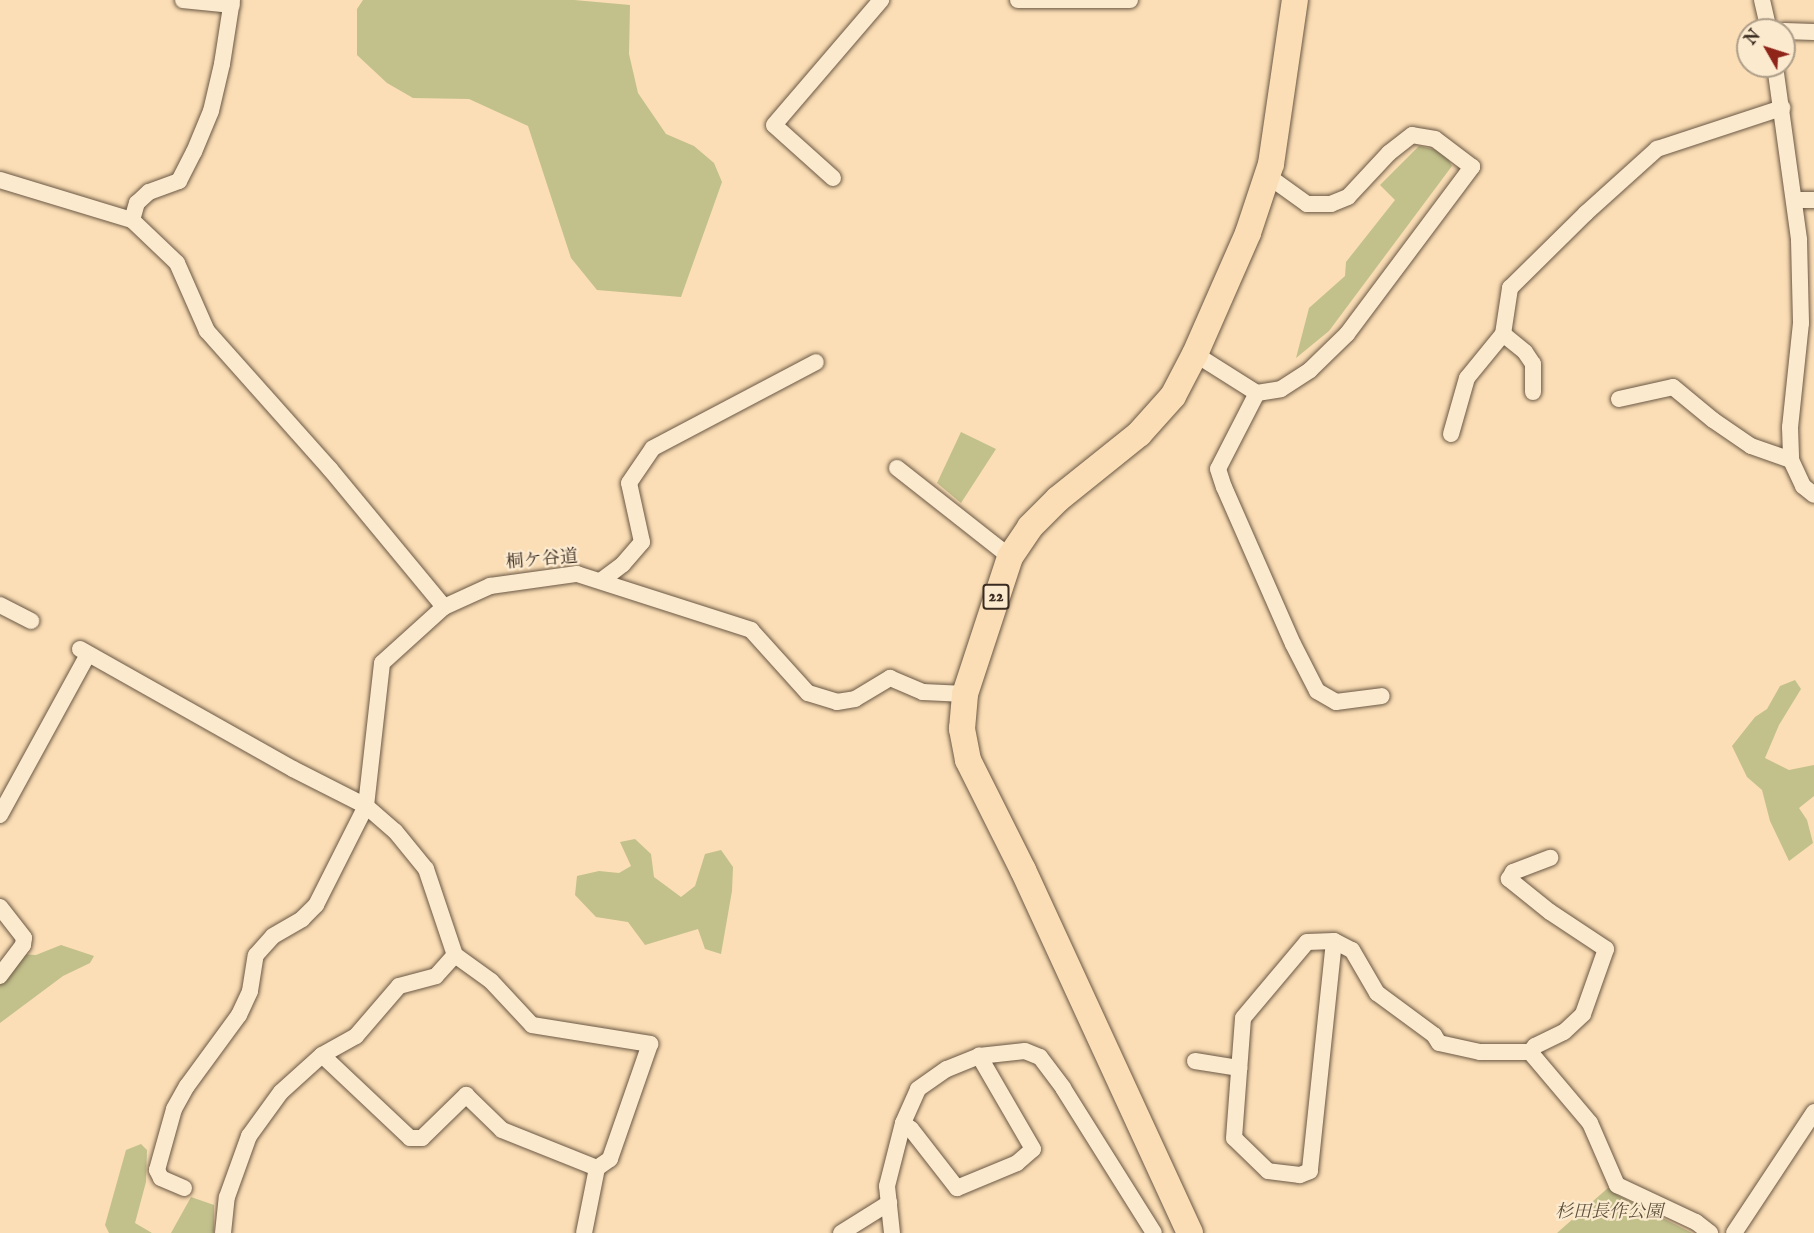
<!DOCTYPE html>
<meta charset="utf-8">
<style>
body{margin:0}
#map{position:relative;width:1814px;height:1233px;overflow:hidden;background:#fbdeb5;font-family:"IM FELL English","Noto Serif JP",serif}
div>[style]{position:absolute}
.green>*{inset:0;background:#c2c08b}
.roads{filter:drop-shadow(0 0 2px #6a5845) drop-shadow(0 0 2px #6a5845)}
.street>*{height:16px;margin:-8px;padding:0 8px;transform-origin:8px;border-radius:8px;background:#fceacf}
.primary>*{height:26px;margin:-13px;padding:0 13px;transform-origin:13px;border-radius:13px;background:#fbdeb5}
span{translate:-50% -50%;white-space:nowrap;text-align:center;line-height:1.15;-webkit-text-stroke:4.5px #fceacf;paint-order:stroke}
.shield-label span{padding:2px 4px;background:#fceacf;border:2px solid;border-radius:4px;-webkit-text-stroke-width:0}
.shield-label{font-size:16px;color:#3a2b20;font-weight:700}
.street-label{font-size:18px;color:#3a2b20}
.park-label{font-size:18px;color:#5c503b;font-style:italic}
.north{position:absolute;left:1736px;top:18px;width:60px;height:60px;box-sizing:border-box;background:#fceacf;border:2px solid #ae9e89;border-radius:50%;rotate:309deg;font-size:16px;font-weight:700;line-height:24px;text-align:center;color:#3a2b20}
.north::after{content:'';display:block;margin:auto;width:21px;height:27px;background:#8f2418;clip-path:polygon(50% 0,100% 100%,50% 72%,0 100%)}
</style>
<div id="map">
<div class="green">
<div style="clip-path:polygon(363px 0,574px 0,630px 5px,629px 54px,638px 93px,666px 134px,694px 146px,714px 163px,722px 182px,681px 297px,597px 290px,571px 258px,528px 126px,469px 99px,413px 98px,387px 83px,357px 55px,357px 9px)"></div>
<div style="clip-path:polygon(1419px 146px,1437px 150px,1448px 159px,1452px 166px,1329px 331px,1296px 358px,1309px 308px,1345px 276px,1346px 262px,1395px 200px,1380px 185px)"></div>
<div style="clip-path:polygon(961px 432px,996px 449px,961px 503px,937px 483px)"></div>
<div style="clip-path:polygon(1795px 680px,1801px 689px,1779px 725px,1765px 758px,1789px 770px,1814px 765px,1814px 796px,1799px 808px,1807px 820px,1813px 843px,1789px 861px,1770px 821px,1762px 790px,1747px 777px,1732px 746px,1755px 717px,1767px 709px,1780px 686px)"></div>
<div style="clip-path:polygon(635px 839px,651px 854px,654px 877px,681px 897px,695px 886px,705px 854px,721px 850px,733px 867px,732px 891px,721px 954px,705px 949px,698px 929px,645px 945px,628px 922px,596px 917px,575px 895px,577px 876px,599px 871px,619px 873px,631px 866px,620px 842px)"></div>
<div style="clip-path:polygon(61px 945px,94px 956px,90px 963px,63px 976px,0 1023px,0 983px,20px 954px,36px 955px)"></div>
<div style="clip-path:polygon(141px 1144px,147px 1150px,146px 1182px,135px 1223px,152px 1233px,109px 1233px,105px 1225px,126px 1150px)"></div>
<div style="clip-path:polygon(1609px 1187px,1617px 1195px,1692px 1233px,1557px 1233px)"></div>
<div style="clip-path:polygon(191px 1197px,214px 1205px,214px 1233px,171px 1233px)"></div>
</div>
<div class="roads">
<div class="street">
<div style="left:183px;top:0;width:49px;rotate:5.8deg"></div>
<div style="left:1018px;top:0;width:112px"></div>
<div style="left:1762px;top:0;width:31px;rotate:77deg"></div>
<div style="left:1784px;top:31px;width:30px;rotate:2deg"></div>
<div style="left:1775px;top:66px;width:176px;rotate:82.1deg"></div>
<div style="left:1799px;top:240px;width:83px;rotate:88.6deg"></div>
<div style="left:1801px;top:323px;width:105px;rotate:96deg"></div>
<div style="left:1790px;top:427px;width:33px;rotate:88deg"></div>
<div style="left:833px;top:178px;width:79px;rotate:-138.1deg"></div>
<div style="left:774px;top:125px;width:165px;rotate:-49.4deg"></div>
<div style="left:0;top:180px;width:138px;rotate:16.9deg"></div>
<div style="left:132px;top:220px;width:62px;rotate:43.7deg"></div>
<div style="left:177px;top:263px;width:74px;rotate:66.2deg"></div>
<div style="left:207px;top:331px;width:185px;rotate:48.3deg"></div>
<div style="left:330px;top:469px;width:179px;rotate:50.4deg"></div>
<div style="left:1794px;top:200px;width:20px"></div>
<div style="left:132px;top:220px;width:18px;rotate:-74deg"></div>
<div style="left:137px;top:203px;width:16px;rotate:-43deg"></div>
<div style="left:149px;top:192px;width:32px;rotate:-20deg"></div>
<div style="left:179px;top:181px;width:33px;rotate:-63deg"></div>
<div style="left:194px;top:152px;width:44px;rotate:-67.5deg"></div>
<div style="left:211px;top:111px;width:48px;rotate:-76.8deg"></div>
<div style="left:222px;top:64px;width:65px;rotate:-81.1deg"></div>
<div style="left:1503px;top:334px;width:28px;rotate:39deg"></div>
<div style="left:1525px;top:352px;width:14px;rotate:56deg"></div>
<div style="left:1533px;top:364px;width:28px;rotate:90deg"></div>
<div style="left:1195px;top:354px;width:73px;rotate:32.2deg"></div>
<div style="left:1257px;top:393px;width:24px;rotate:-9deg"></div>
<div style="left:1281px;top:389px;width:35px;rotate:-33deg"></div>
<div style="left:1310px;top:370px;width:52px;rotate:-44.2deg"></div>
<div style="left:1347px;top:334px;width:209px;rotate:-53.2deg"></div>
<div style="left:1472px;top:167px;width:46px;rotate:-142.9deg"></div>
<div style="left:1435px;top:139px;width:23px;rotate:-170deg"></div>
<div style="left:1412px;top:135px;width:29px;rotate:142deg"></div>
<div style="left:1389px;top:153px;width:60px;rotate:133deg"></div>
<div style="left:1348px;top:197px;width:18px;rotate:158deg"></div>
<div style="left:1331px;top:204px;width:24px;rotate:180deg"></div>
<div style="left:1307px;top:204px;width:48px;rotate:-144.3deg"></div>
<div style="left:1257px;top:393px;width:85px;rotate:117.2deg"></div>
<div style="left:1218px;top:469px;width:19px;rotate:72deg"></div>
<div style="left:1224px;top:487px;width:171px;rotate:66.3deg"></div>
<div style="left:1293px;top:644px;width:53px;rotate:62.9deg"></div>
<div style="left:1317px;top:691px;width:22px;rotate:30deg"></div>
<div style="left:1336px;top:702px;width:46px;rotate:-7.4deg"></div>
<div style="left:1619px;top:399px;width:55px;rotate:-12.5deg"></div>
<div style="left:1673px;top:387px;width:52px;rotate:39.5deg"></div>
<div style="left:1713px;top:420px;width:46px;rotate:34.4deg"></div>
<div style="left:1751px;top:446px;width:42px;rotate:19.3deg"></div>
<div style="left:1791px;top:460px;width:29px;rotate:65deg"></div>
<div style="left:1803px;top:486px;width:14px;rotate:39deg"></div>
<div style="left:1451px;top:434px;width:58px;rotate:-74.1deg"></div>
<div style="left:1467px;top:378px;width:57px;rotate:-50.7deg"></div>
<div style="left:1503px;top:334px;width:47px;rotate:-81.3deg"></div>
<div style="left:1510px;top:288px;width:107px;rotate:-44.6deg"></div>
<div style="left:1586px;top:213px;width:96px;rotate:-42deg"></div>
<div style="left:1657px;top:149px;width:132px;rotate:-18.2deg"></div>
<div style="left:897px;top:468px;width:144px;rotate:38.2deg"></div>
<div style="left:602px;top:580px;width:26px;rotate:-37deg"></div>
<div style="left:623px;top:564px;width:29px;rotate:-49deg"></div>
<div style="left:642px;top:542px;width:60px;rotate:-102.4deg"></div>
<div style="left:629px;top:483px;width:42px;rotate:-55.6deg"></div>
<div style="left:653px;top:448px;width:184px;rotate:-27.8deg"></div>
<div style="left:0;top:605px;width:35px;rotate:27deg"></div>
<div style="left:80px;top:649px;width:244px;rotate:29.4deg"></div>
<div style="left:293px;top:769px;width:82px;rotate:26.9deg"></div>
<div style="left:366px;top:806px;width:38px;rotate:41deg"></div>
<div style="left:395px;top:831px;width:49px;rotate:50.8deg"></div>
<div style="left:426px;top:869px;width:91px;rotate:71.4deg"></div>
<div style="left:0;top:815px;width:183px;rotate:-61.3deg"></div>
<div style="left:0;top:907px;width:39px;rotate:52deg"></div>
<div style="left:24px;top:938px;width:7px;rotate:98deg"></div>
<div style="left:23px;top:945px;width:39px;rotate:127deg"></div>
<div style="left:1334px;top:941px;width:231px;rotate:96deg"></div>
<div style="left:1310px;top:1171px;width:11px;rotate:158deg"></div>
<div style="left:1300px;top:1175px;width:32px;rotate:-173deg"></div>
<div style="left:1268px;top:1171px;width:47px;rotate:-135.9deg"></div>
<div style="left:1234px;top:1138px;width:120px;rotate:-85.7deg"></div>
<div style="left:1243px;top:1018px;width:99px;rotate:-49.9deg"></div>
<div style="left:1307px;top:942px;width:27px;rotate:-2deg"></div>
<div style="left:1334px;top:941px;width:20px;rotate:27deg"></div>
<div style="left:1352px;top:950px;width:50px;rotate:59.8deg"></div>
<div style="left:1377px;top:993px;width:71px;rotate:36.4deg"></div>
<div style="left:1434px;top:1035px;width:9px;rotate:58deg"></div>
<div style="left:1439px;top:1043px;width:42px;rotate:12.4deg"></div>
<div style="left:1480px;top:1052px;width:50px"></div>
<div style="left:1530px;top:1052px;width:93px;rotate:49.8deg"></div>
<div style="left:1590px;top:1123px;width:68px;rotate:66.5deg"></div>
<div style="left:1617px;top:1185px;width:87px;rotate:25.1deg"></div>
<div style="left:1696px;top:1222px;width:18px;rotate:38deg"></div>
<div style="left:1530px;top:1052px;width:8px;rotate:-50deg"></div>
<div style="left:1535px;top:1046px;width:32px;rotate:-26deg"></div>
<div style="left:1564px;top:1032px;width:26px;rotate:-43deg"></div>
<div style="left:1583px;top:1014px;width:69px;rotate:-70.5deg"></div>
<div style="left:1606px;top:949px;width:67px;rotate:-146.5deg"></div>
<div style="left:1550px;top:912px;width:53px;rotate:-141.2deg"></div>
<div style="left:1509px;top:879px;width:8px;rotate:-60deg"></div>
<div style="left:1513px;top:872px;width:40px;rotate:-21deg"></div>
<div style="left:322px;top:1055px;width:121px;rotate:43.3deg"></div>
<div style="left:410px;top:1138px;width:12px"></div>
<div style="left:422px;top:1138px;width:62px;rotate:-44.3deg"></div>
<div style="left:466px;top:1095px;width:50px;rotate:44.2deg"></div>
<div style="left:502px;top:1130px;width:102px;rotate:21.8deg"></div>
<div style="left:1195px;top:1061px;width:45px;rotate:9deg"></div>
<div style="left:903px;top:1123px;width:10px;rotate:37deg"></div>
<div style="left:911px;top:1129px;width:75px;rotate:52.1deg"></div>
<div style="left:957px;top:1188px;width:65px;rotate:-22.6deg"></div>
<div style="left:1017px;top:1163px;width:21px;rotate:-41deg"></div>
<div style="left:1033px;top:1149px;width:108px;rotate:-120.1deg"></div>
<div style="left:184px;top:1188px;width:25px;rotate:-157deg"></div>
<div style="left:161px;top:1178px;width:9px;rotate:-117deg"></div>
<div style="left:157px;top:1170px;width:63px;rotate:-74.4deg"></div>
<div style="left:174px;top:1109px;width:26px;rotate:-61deg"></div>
<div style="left:187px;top:1086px;width:88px;rotate:-53.8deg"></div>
<div style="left:239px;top:1015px;width:26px;rotate:-65deg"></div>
<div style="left:250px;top:991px;width:36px;rotate:-81deg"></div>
<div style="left:256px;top:955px;width:25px;rotate:-48deg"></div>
<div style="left:273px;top:936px;width:34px;rotate:-30deg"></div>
<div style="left:302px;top:919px;width:20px;rotate:-45deg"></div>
<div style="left:316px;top:905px;width:111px;rotate:-63.2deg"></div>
<div style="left:366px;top:806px;width:144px;rotate:-83.6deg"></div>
<div style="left:382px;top:663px;width:84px;rotate:-42.1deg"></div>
<div style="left:444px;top:607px;width:51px;rotate:-24.5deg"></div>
<div style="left:490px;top:586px;width:88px;rotate:-7.9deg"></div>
<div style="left:577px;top:574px;width:183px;rotate:17.8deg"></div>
<div style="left:751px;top:630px;width:85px;rotate:47.9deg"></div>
<div style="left:808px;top:693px;width:30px;rotate:17deg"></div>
<div style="left:837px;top:702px;width:18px;rotate:-9deg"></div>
<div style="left:855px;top:699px;width:41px;rotate:-31deg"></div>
<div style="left:890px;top:678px;width:36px;rotate:23deg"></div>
<div style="left:923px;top:692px;width:42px;rotate:2.7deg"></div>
<div style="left:223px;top:1233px;width:36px;rotate:-84deg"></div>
<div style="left:227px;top:1197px;width:65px;rotate:-70.2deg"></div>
<div style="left:249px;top:1136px;width:54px;rotate:-54deg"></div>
<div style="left:281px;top:1092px;width:55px;rotate:-42.1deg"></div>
<div style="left:322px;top:1055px;width:39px;rotate:-29deg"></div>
<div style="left:356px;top:1036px;width:66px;rotate:-49.3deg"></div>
<div style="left:399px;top:986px;width:38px;rotate:-15deg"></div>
<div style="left:436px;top:976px;width:28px;rotate:-48deg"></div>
<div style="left:455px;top:955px;width:44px;rotate:35.8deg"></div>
<div style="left:491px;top:981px;width:60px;rotate:47deg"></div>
<div style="left:532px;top:1025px;width:120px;rotate:9.1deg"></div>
<div style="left:650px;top:1044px;width:122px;rotate:109.2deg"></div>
<div style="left:610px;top:1159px;width:16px;rotate:145deg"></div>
<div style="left:597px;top:1168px;width:66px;rotate:101.3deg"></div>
<div style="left:841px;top:1233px;width:57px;rotate:-32deg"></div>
<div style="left:892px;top:1233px;width:47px;rotate:-96.1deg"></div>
<div style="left:887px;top:1186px;width:65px;rotate:-75.7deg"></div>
<div style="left:903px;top:1123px;width:37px;rotate:-66deg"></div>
<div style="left:918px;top:1089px;width:35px;rotate:-35deg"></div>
<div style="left:947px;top:1069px;width:35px;rotate:-22deg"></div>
<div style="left:979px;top:1056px;width:46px;rotate:-6.2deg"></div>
<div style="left:1025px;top:1051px;width:16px;rotate:22deg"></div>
<div style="left:1040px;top:1057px;width:39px;rotate:53deg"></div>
<div style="left:1063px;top:1088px;width:171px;rotate:57.9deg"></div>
<div style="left:1734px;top:1233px;width:145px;rotate:-56.5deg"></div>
</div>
<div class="primary">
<div style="left:1190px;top:1233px;width:400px;rotate:-114.7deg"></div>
<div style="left:1023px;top:870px;width:123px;rotate:-116.6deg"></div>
<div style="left:968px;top:760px;width:32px;rotate:-101deg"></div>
<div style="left:962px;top:729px;width:35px;rotate:-85deg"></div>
<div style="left:965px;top:694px;width:144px;rotate:-71.8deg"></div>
<div style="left:1010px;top:557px;width:36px;rotate:-56deg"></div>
<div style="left:1030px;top:527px;width:40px;rotate:-45deg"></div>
<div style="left:1058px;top:499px;width:104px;rotate:-38.7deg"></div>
<div style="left:1139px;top:434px;width:51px;rotate:-48.2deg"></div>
<div style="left:1173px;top:396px;width:47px;rotate:-62.4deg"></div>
<div style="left:1195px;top:354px;width:132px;rotate:-66.3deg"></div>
<div style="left:1248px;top:233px;width:73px;rotate:-71.6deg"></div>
<div style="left:1271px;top:164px;width:166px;rotate:-81.7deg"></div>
</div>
</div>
<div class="shield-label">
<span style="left:996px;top:597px">22</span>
</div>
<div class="street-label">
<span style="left:542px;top:561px;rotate:-5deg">桐ケ谷道</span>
</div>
<div class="park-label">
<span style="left:1609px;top:1213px">杉田長作公園</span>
</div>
<div class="north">N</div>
</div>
